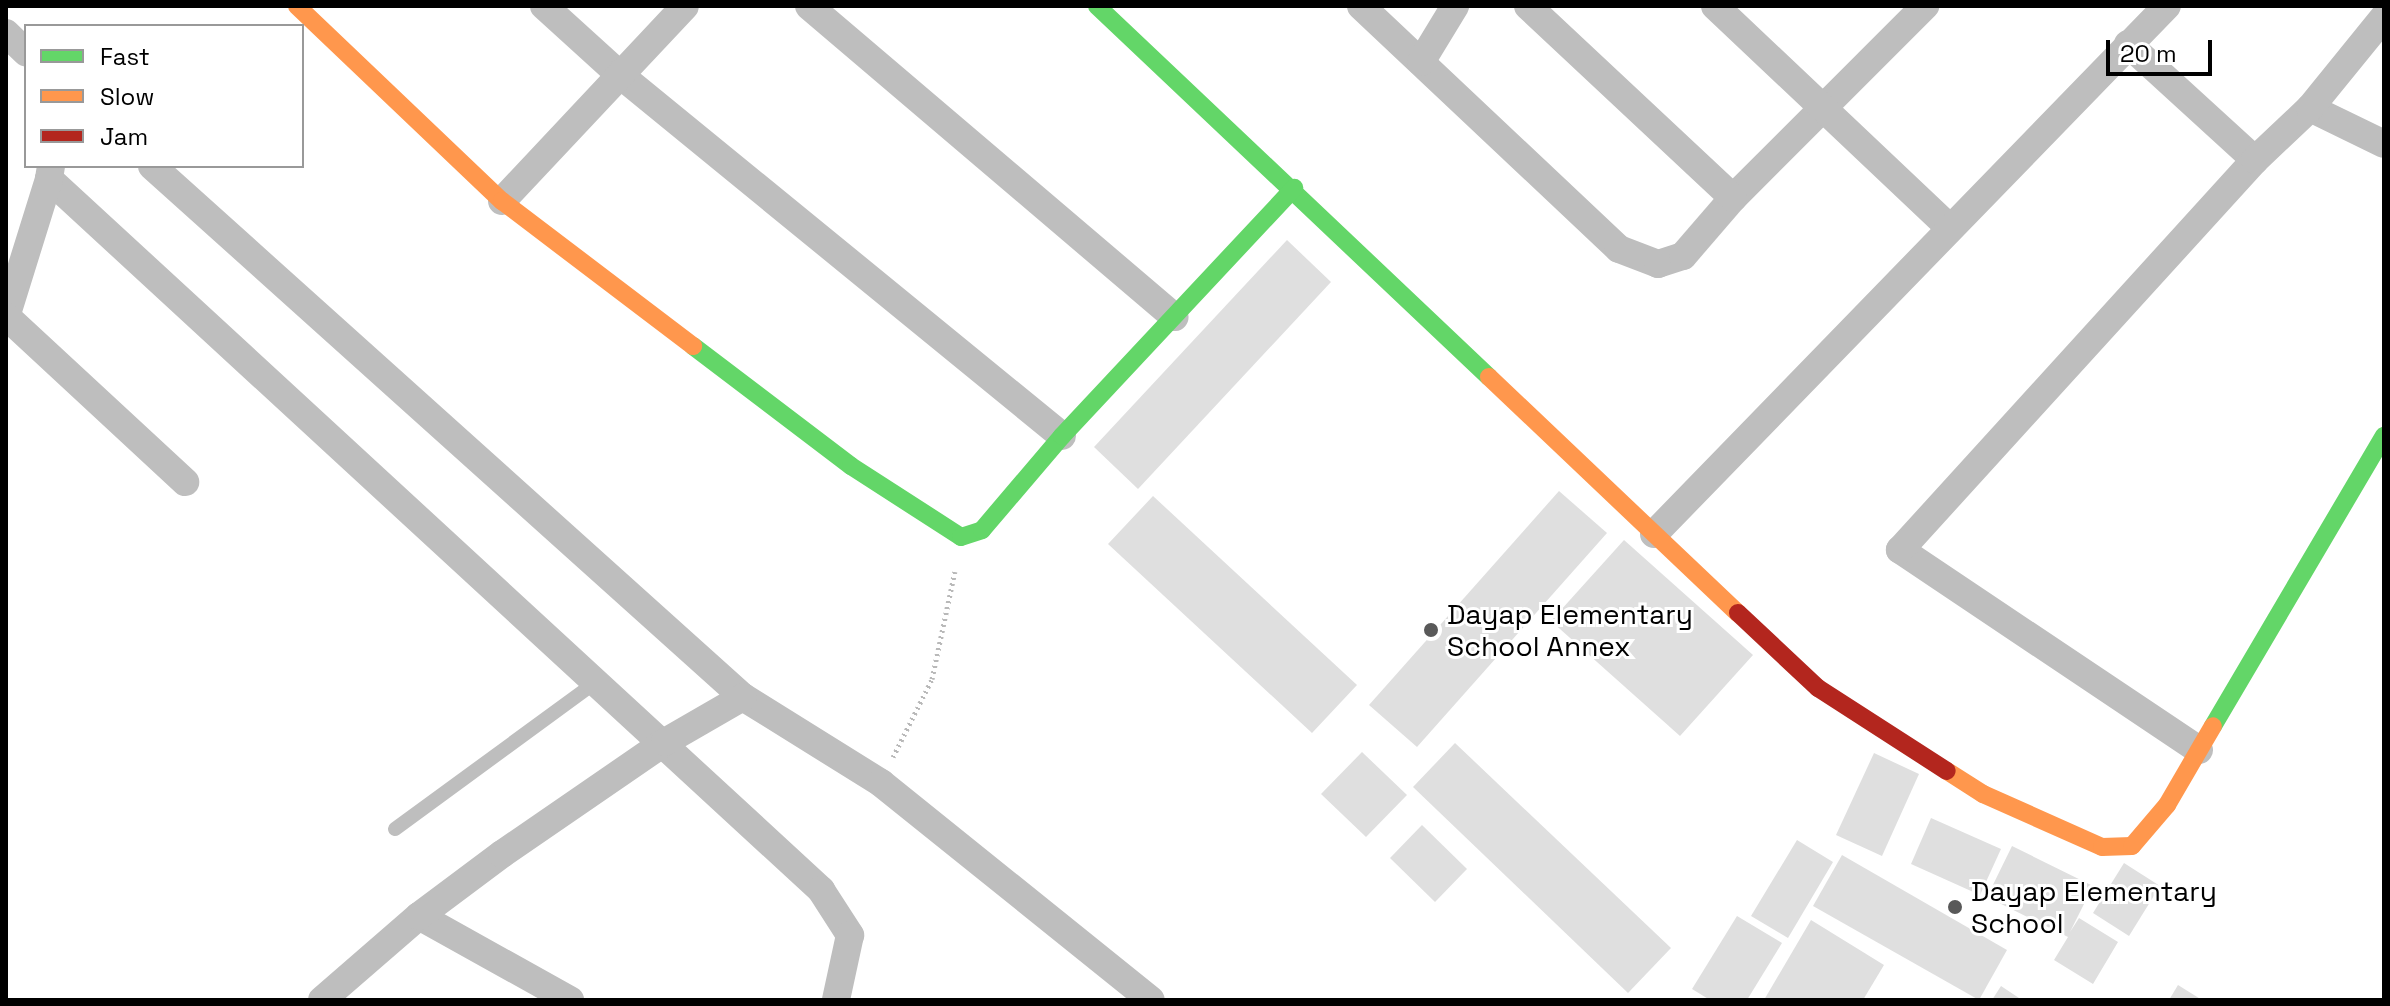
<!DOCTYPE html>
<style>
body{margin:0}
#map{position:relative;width:2390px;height:1006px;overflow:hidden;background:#fff;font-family:"Space Grotesk",sans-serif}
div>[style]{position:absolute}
.building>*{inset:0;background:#dfdfdf}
.path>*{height:5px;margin-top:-2.5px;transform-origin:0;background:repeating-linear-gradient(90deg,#b9b9b9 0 2px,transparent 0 6px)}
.lane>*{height:14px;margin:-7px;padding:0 7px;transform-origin:7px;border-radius:7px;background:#bebebe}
.street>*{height:28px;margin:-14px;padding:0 14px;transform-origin:14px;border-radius:14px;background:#bebebe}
.fast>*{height:18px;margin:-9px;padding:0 9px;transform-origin:9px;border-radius:9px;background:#63d668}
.slow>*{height:18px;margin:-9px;padding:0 9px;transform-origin:9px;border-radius:9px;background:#ff974d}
.jam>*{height:18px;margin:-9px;padding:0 9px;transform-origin:9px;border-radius:9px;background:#b3261e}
.dots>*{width:22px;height:22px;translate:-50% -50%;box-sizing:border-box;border:4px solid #fff;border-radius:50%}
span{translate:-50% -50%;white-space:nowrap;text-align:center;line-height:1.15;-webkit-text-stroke:6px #fff;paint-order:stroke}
.poi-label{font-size:28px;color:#000}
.left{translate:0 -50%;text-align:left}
.frame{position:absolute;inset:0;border:8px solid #000;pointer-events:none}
.legend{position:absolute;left:24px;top:24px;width:280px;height:144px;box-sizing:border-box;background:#fff;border:2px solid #999;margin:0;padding:10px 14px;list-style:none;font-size:24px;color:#000}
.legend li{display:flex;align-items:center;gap:16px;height:40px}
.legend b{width:40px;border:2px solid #999}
.scale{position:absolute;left:2106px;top:40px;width:106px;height:36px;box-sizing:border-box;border:4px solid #000;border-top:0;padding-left:10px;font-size:24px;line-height:28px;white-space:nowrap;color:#000;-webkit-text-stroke:6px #fff;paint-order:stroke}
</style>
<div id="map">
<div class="building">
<div style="clip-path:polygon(1287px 240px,1331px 282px,1138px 489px,1094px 447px)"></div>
<div style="clip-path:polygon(1559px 491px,1607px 533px,1417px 747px,1369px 705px)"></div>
<div style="clip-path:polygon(1153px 496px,1357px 685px,1312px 733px,1108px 544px)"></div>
<div style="clip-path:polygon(1624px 540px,1753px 655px,1680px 736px,1551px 621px)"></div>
<div style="clip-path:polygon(1455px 743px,1671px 948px,1628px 993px,1413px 787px)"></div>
<div style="clip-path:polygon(1362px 752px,1407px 795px,1366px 837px,1321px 794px)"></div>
<div style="clip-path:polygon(1874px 753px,1919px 774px,1882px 856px,1836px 835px)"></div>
<div style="clip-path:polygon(1931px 818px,2001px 849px,1980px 895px,1911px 864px)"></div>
<div style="clip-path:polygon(1422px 825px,1467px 869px,1435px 902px,1390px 858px)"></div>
<div style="clip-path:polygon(1797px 840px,1833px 862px,1788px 938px,1751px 916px)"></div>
<div style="clip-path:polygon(2012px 846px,2093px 886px,2070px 932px,2079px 918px,2118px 942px,2093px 984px,2054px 960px,2068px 937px,1987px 897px)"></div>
<div style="clip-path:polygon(1842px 855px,2007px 950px,1979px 1000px,1813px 906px)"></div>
<div style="clip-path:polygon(2124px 863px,2160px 886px,2129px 936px,2093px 913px)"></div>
<div style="clip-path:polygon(1737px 916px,1782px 943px,1747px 1000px,1710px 1000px,1692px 989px)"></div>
<div style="clip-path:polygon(1811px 920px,1884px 965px,1863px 1000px,1764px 1000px)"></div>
<div style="clip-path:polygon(2178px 985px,2202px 1000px,2169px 1000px)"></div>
<div style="clip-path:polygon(2001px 986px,2022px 1000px,1992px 1000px)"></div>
</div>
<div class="path">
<div style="left:893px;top:757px;width:87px;rotate:-63.4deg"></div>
<div style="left:932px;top:679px;width:110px;rotate:-78deg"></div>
</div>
<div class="lane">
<div style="left:395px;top:829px;width:250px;rotate:-36.2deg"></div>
</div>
<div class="street">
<div style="left:544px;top:6px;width:101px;rotate:42.2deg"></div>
<div style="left:619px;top:74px;width:572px;rotate:39.25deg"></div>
<div style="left:809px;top:6px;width:480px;rotate:40.4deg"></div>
<div style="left:1361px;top:6px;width:354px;rotate:43.3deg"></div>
<div style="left:1619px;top:249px;width:42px;rotate:21deg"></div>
<div style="left:1658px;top:264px;width:26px;rotate:-18deg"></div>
<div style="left:1683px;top:256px;width:77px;rotate:-49.2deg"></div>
<div style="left:1733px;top:198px;width:272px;rotate:-45deg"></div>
<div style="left:1528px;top:6px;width:281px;rotate:43.1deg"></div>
<div style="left:1715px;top:6px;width:323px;rotate:43.4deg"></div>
<div style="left:6px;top:33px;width:28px;rotate:44deg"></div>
<div style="left:2128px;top:44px;width:172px;rotate:42.4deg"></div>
<div style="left:1421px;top:62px;width:66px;rotate:-58.7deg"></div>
<div style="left:2310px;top:108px;width:82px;rotate:25.9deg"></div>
<div style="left:51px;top:166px;width:13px;rotate:99deg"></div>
<div style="left:49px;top:179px;width:1050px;rotate:42.64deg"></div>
<div style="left:821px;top:890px;width:54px;rotate:57.2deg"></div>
<div style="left:850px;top:935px;width:66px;rotate:102.2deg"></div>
<div style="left:152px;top:166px;width:795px;rotate:41.94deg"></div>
<div style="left:743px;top:697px;width:163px;rotate:31.9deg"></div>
<div style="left:881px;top:783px;width:346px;rotate:38.8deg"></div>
<div style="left:502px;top:201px;width:267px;rotate:-46.8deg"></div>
<div style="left:6px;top:317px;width:145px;rotate:-72.7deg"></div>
<div style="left:7px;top:317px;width:243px;rotate:42.8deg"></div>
<div style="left:1654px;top:534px;width:736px;rotate:-45.83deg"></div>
<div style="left:2199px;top:750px;width:360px;rotate:-146.2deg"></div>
<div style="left:1900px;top:550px;width:527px;rotate:-47.69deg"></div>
<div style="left:2255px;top:160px;width:76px;rotate:-43.4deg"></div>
<div style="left:2310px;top:108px;width:117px;rotate:-50.9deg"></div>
<div style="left:419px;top:916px;width:173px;rotate:29.1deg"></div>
<div style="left:322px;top:1000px;width:128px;rotate:-40.9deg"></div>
<div style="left:419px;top:916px;width:104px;rotate:-36.8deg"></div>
<div style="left:502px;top:854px;width:198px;rotate:-34.5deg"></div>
<div style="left:665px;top:742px;width:90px;rotate:-30deg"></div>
</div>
<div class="fast">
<div style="left:1097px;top:6px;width:540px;rotate:43.42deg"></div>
<div style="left:693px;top:346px;width:198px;rotate:37.2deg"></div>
<div style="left:851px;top:466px;width:131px;rotate:32.8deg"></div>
<div style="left:961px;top:537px;width:22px;rotate:-18deg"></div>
<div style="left:982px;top:530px;width:123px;rotate:-49.6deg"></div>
<div style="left:1062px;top:436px;width:340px;rotate:-46.9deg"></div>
<div style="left:2213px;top:726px;width:337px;rotate:-59.5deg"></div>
</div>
<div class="slow">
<div style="left:297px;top:6px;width:283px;rotate:43.6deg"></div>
<div style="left:502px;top:201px;width:240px;rotate:37.2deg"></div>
<div style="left:1489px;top:377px;width:343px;rotate:43.5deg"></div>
<div style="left:1947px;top:771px;width:43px;rotate:32.6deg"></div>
<div style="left:1983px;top:794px;width:130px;rotate:24deg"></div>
<div style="left:2102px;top:847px;width:30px;rotate:-2deg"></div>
<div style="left:2132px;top:846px;width:54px;rotate:-49.5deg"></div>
<div style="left:2167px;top:805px;width:91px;rotate:-59.8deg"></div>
</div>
<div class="jam">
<div style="left:1738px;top:613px;width:110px;rotate:43.2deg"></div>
<div style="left:1818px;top:688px;width:153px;rotate:32.8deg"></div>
</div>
<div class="dots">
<div style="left:1431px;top:630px;background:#595959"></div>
<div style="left:1955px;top:907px;background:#595959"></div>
</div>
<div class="poi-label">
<span class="left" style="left:1447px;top:630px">Dayap Elementary<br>School Annex</span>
<span class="left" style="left:1971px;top:907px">Dayap Elementary<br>School</span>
</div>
<div class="frame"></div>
<ul class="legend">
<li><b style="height:10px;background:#63d668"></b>Fast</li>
<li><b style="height:10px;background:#ff974d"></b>Slow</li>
<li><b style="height:10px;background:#b3261e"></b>Jam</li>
</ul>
<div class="scale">20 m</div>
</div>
